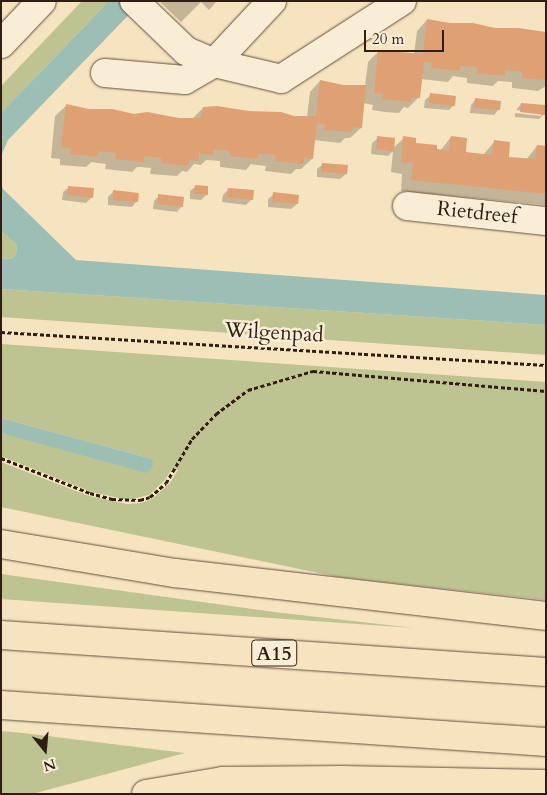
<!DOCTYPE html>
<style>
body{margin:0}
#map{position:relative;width:547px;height:795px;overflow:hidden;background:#f6e3bf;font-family:Cardo,serif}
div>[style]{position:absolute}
.green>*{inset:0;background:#bdc391}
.water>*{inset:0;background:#9dbeb5}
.shadow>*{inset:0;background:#0003}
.building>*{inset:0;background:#dfa074}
.path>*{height:3px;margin-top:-1.5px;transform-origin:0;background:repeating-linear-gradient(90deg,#301e12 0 4px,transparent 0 6.5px)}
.roads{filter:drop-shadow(0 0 1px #624f3d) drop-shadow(0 0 1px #624f3d)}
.minor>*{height:28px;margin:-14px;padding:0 14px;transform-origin:14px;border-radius:14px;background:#f9edd5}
.motorway>*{height:28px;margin:-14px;padding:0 14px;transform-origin:14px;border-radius:14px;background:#f6e3bf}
span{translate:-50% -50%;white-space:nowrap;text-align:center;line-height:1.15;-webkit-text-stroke:5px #f9edd5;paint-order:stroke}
.shield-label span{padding:1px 4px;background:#f9edd5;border:1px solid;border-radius:4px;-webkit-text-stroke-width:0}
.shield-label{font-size:20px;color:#301e12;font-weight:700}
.street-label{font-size:21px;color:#301e12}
.frame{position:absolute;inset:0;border:2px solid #301e12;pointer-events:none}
.north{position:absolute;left:20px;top:725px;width:50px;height:50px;-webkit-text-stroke:4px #f9edd5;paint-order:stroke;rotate:163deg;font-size:14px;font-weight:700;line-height:20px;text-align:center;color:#301e12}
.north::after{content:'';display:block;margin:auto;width:18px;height:22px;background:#301e12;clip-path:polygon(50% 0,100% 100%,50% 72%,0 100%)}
.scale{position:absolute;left:364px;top:30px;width:80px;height:22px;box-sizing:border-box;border:2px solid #301e12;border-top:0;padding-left:6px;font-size:15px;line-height:18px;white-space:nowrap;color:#301e12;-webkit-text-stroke:4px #f9edd5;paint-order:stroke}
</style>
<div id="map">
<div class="green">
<div style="clip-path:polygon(82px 1px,109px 1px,1px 113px,1px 86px)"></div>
<div style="clip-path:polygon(1px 231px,17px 245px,16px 254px,11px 259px,1px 258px)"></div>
<div style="clip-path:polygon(1px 289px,546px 325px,546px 355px,1px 317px)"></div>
<div style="clip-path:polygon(1px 344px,546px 382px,546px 600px,338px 577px,1px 507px,1px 462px,89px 496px,127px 504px,141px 503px,152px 499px,169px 484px,178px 470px,172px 469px,164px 481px,149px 495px,128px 500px,92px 492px,1px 456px,1px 433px,48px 444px,152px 459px,1px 418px)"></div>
<div style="clip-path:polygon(1px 574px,274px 612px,414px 628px,1px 599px)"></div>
<div style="clip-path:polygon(1px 731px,23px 733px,185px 753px,32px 794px,1px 794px)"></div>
</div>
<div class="water">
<div style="clip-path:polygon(109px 1px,142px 1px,8px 140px,1px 156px,1px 113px)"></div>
<div style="clip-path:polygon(1px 182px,3px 189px,76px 260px,546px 295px,546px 325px,1px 289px,1px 258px,11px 259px,16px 254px,17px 245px,1px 231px)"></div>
<div style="clip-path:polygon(1px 418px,152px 459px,153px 465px,147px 473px,1px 433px)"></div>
</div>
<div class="shadow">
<div style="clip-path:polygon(217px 1px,209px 10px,201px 2px,181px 22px,160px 2px)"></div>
<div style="clip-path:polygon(427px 20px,450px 24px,546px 34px,546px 86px,538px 91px,512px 88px,512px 82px,498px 81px,493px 86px,467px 83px,467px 78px,453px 76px,448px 82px,421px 79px,419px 97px,408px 108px,404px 107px,399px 113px,385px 112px,372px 110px,373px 105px,363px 103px,361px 128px,350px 138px,345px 138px,340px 143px,314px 140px,312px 159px,301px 169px,296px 169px,291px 174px,265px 171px,266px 166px,256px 165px,251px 164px,246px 170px,220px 167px,220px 161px,206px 160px,201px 165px,194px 164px,187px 172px,182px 171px,177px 176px,150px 174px,151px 168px,141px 167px,137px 167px,132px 172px,105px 169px,106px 164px,91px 162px,86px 167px,60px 165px,60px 159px,51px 158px,55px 116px,66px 106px,89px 110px,179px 119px,192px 119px,203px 108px,307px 117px,310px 92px,320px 81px,343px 86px,365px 86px,368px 62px,379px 51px,414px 55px,417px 31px)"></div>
<div style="clip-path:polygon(431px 95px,454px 105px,449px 110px,424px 108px,425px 100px)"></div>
<div style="clip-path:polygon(476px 99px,499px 109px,494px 115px,470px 113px,471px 105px)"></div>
<div style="clip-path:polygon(521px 104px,544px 114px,539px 119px,515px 117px,515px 113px,541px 116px,541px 113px,516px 110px)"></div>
<div style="clip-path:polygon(451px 137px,464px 154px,483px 155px,494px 142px,507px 158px,526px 160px,537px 146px,546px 147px,546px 205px,401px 191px,402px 174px,391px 172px,393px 151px,388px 156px,371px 154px,372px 143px,378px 138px,393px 148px,404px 138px,414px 144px,440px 151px)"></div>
<div style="clip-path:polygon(323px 164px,346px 166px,346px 174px,340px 179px,317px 177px,317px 169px)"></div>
<div style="clip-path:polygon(196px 186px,206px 195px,201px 200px,190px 199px,190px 191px)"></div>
<div style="clip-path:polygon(69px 187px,92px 197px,86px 203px,62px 200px,63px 192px)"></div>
<div style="clip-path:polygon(229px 189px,252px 199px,246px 205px,222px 202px,223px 195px)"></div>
<div style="clip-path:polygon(114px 191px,137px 201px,132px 207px,108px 205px,108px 197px)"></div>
<div style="clip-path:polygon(274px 194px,297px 204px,291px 209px,268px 207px,268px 199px)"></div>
<div style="clip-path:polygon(159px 196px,182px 206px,177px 212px,153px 209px,154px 201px)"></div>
</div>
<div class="building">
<div style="clip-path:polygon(427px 19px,450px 23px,473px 23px,495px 28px,518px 28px,546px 32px,546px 80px,522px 78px,522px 72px,514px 71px,505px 70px,505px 76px,477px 73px,477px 67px,460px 66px,460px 71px,431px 68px,432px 63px,424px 62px,420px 98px,411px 97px,411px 102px,382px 99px,383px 94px,374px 93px,378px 50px,423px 54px)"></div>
<div style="clip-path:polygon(320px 80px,343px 85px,366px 85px,362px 128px,353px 127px,352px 132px,324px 130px,325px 124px,317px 123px,313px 159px,304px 158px,303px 164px,275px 161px,276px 155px,267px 154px,259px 154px,258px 159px,230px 156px,230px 151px,213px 149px,213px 155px,199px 153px,199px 161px,189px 160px,189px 166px,161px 163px,161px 158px,153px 157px,144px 156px,144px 162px,115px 159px,116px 153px,107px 152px,99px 151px,98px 157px,70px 154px,71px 148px,61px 147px,66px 104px,89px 109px,112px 109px,134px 114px,147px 112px,179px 118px,201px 118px,203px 107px,217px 106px,249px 111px,281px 112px,294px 116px,316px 116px)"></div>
<div style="clip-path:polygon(430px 93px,456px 96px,455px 106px,429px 103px)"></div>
<div style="clip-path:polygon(475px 98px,501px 101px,500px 110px,474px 108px)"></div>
<div style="clip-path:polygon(521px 103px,546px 105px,545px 115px,520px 112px)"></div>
<div style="clip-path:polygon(377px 136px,395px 138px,394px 152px,376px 149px)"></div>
<div style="clip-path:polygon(403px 136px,416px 138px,416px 143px,437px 145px,437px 149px,449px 151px,451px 136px,467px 138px,466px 152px,492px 155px,494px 140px,510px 142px,509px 157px,535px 159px,537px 145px,546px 146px,546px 194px,411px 180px,413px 163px,401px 162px)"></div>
<div style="clip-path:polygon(322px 163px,348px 165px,347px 174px,321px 172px)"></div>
<div style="clip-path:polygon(195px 185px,208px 186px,208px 195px,194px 194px)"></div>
<div style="clip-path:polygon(68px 186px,94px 188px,93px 198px,67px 195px)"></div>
<div style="clip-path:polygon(228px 188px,254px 190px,253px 200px,227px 197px)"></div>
<div style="clip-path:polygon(113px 190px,139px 193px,138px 202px,113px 200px)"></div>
<div style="clip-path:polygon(273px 192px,299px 195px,298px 204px,272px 202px)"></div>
<div style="clip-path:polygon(158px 194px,184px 197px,183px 207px,158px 204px)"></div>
</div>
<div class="path">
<div style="left:1px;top:332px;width:546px;rotate:3.47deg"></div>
<div style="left:1px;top:458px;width:96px;rotate:21.5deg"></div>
<div style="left:90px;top:493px;width:23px;rotate:15deg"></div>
<div style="left:112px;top:499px;width:28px;rotate:2deg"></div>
<div style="left:140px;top:500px;width:10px;rotate:-17deg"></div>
<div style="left:150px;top:497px;width:21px;rotate:-41deg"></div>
<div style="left:166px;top:483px;width:51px;rotate:-59.4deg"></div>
<div style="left:192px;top:439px;width:35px;rotate:-46deg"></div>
<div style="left:216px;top:414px;width:40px;rotate:-37deg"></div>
<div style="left:248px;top:390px;width:68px;rotate:-16.3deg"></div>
<div style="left:313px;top:371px;width:234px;rotate:4.9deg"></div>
</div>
<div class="roads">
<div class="minor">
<div style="left:134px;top:1px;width:72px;rotate:43.9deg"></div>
<div style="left:186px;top:51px;width:30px;rotate:23deg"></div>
<div style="left:214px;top:63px;width:69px;rotate:13.4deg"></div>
<div style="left:281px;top:79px;width:144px;rotate:-32.8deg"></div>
<div style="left:1px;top:44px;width:59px;rotate:-46.4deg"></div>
<div style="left:105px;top:73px;width:80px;rotate:5deg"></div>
<div style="left:185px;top:80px;width:34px;rotate:-30deg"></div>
<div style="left:214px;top:63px;width:85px;rotate:-46.9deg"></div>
<div style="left:407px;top:206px;width:140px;rotate:6.2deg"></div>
</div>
<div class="motorway">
<div style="left:1px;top:544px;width:176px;rotate:9.5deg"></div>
<div style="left:175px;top:573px;width:373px;rotate:6.6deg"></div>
<div style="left:1px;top:635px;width:546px;rotate:3.88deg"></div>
<div style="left:1px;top:705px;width:546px;rotate:3.88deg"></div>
<div style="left:146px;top:794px;width:78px;rotate:-9.6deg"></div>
<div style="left:223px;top:781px;width:119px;rotate:-0.5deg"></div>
<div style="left:342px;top:780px;width:204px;rotate:1.1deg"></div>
</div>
</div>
<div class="shield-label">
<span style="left:274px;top:653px">A15</span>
</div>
<div class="street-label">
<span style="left:477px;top:213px;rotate:6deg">Rietdreef</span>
<span style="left:274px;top:333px;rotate:3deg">Wilgenpad</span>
</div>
<div class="frame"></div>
<div class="north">N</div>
<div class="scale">20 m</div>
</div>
